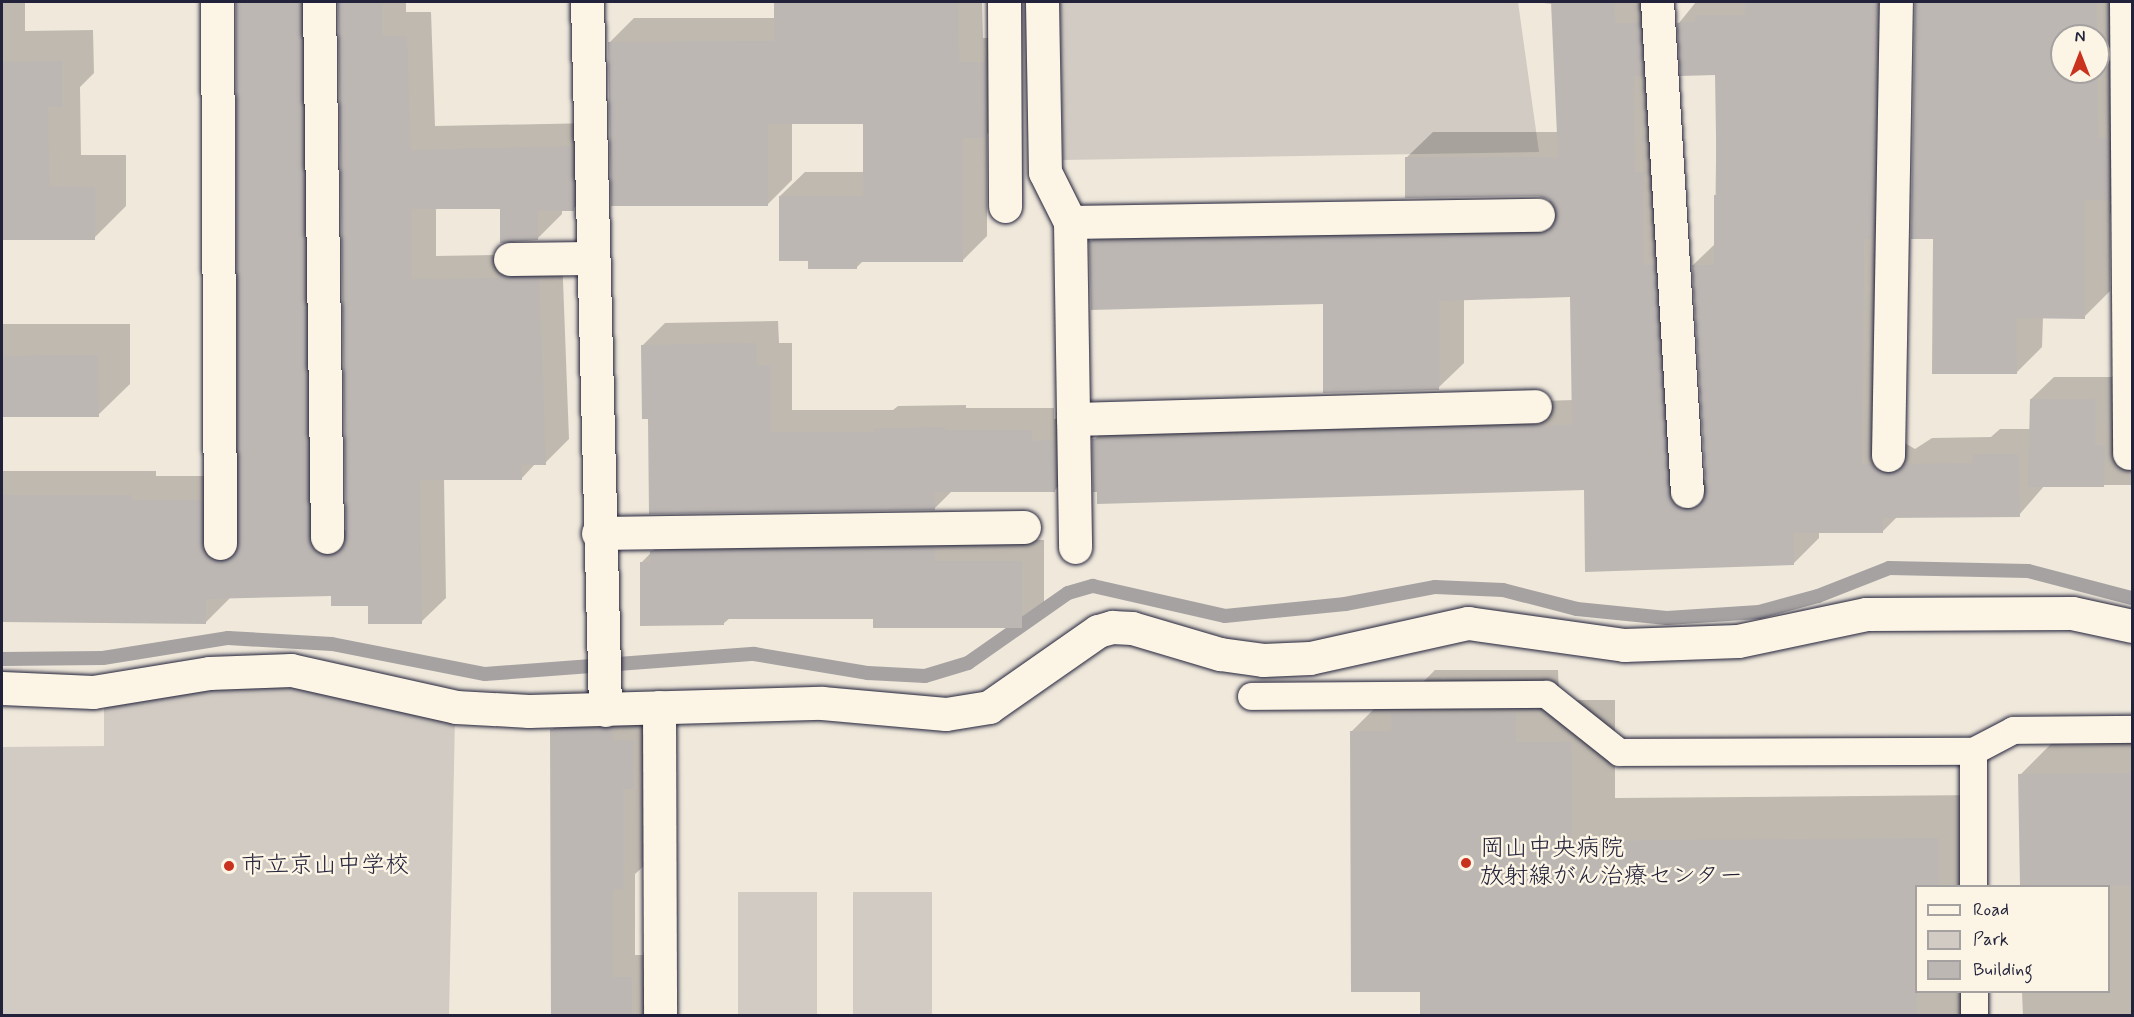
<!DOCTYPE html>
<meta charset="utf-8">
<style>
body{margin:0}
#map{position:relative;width:2134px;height:1017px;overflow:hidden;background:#efe8db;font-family:Mynerve,"Klee One",sans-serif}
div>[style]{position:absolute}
.green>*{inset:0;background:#d1cbc3}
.shadow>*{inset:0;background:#0003}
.stream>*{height:14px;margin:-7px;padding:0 7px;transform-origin:7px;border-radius:7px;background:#a6a2a2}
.building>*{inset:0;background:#bcb7b3}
.roads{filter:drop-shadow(0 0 2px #22223b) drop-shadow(0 0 2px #22223b)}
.service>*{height:27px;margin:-13.5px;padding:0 13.5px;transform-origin:13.5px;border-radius:13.5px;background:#fcf5e5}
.minor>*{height:33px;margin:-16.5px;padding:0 16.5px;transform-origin:16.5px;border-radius:16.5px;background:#fcf5e5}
.dots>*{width:16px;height:16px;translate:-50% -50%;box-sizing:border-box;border:3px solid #fcf5e5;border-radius:50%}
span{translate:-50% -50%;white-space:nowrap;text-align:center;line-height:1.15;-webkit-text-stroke:5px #fcf5e5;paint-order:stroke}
.poi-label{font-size:24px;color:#22223b}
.left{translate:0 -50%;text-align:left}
.frame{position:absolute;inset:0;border:3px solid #22223b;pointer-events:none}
.legend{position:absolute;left:1915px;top:885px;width:195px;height:108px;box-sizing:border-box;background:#fcf5e5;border:2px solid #a5a1a1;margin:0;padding:8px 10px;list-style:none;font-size:18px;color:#22223b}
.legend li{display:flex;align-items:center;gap:12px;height:30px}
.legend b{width:30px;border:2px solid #a5a1a1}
.north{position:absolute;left:2050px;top:24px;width:60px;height:60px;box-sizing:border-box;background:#fcf5e5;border:2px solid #a5a1a1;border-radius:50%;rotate:0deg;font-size:16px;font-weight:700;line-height:24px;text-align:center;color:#22223b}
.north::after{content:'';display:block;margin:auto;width:21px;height:27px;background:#c8321e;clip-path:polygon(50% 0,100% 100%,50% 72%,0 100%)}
</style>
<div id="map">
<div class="green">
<div style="clip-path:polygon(1060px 2px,1518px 2px,1539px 152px,1063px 160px)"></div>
<div style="clip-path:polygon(290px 680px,455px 718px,449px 1015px,2px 1015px,2px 747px,104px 746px,104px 705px,210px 684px)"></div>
<div style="clip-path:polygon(738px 892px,817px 892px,817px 1015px,738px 1015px)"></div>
<div style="clip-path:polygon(853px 892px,932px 892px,932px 1015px,853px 1015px)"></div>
</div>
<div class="shadow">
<div style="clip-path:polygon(2px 2px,25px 2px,25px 31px,93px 30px,94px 73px,80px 87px,81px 155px,126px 155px,126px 206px,94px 238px,2px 238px)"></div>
<div style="clip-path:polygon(237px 2px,324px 2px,342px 529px,347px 531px,339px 2px,406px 2px,406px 12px,431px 12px,435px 126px,596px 123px,597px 185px,573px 209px,562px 209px,562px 214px,538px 238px,501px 207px,436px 207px,436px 256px,562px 254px,569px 439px,545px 463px,536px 463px,521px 479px,444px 479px,446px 598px,421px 622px,332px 595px,230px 598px,206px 622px,2px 620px,2px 471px,156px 471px,156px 476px,225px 476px,228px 529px,238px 534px)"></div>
<div style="clip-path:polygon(775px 2px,982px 2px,983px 38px,1009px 38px,1010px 112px,987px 134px,987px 236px,963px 260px,864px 260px,856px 268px,809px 260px,780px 196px,805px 172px,864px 172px,864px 123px,792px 123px,792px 180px,767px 205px,609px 43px,634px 18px,775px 18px)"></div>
<div style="clip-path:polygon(1534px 2px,1665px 2px,1697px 476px,1707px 481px,1693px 265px,1715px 244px,1717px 74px,1679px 23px,1696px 2px,1904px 2px,1898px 439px,1915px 449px,1932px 438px,1991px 437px,2000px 429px,2031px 429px,2031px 399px,2054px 377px,2117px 377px,2132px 425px,2132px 485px,2045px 485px,2019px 515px,1898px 516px,1883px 531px,1819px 531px,1819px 538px,1793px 564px,1585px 488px,1094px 440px,1120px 414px,1574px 400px,1572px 296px,1464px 299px,1464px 363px,1438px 388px,1324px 303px,1091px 241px,1117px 215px,1553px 206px,1549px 198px,1407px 157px,1433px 132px,1559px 132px,1553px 4px)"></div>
<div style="clip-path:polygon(evenodd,1916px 2px,2132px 2px,2120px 204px,2110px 214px,2110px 291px,2084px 317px,2043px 317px,2042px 347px,2016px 373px,1935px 238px,1912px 238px,1916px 2px,2062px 36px,2098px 36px,2098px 72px,2062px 72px,2062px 36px)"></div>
<div style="clip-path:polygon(778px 321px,779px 343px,792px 343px,792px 410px,893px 410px,898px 406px,966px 405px,966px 408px,1054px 408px,1054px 419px,1076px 418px,1077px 468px,1055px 490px,953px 490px,935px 508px,650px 418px,643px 345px,665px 323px)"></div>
<div style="clip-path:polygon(2px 324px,130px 324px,130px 384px,98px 415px,2px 416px)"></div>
<div style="clip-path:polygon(674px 529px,1044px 540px,1044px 604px,1022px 627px,874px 618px,730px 618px,723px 624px,641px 563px)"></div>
<div style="clip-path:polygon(1435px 670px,1558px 670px,1559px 700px,1615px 700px,1615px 798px,1982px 795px,1982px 886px,1916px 886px,1916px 992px,1970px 992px,1980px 1016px,1422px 1016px,1422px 990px,1351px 732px,1395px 688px,1417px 688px)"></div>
<div style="clip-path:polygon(574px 707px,656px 718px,645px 865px,635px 874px,635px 955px,654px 955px,655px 1016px,551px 1016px,552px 730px)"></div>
<div style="clip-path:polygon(2132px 726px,2132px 1016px,2023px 1016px,2022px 992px,2108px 992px,2108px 886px,2021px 886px,2020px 775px,2068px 727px)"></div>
</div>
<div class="stream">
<div style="left:2px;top:659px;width:101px;rotate:-0.6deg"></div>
<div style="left:103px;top:658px;width:127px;rotate:-9.1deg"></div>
<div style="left:228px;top:638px;width:104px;rotate:3.3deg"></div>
<div style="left:332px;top:644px;width:156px;rotate:11.1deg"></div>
<div style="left:485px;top:674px;width:270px;rotate:-4.3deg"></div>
<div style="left:754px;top:654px;width:116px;rotate:9.5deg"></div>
<div style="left:868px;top:673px;width:57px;rotate:3deg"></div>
<div style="left:925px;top:676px;width:45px;rotate:-16.8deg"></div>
<div style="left:968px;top:663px;width:122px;rotate:-35deg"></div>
<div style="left:1068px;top:593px;width:26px;rotate:-16deg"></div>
<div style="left:1093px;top:586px;width:135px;rotate:12.8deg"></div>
<div style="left:1225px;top:616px;width:121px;rotate:-5.7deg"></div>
<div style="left:1345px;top:604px;width:92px;rotate:-10.7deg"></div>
<div style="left:1435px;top:587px;width:68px;rotate:2.5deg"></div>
<div style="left:1503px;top:590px;width:76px;rotate:14.4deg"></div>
<div style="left:1577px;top:609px;width:90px;rotate:5.7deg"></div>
<div style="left:1667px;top:618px;width:92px;rotate:-3.7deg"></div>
<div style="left:1759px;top:612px;width:61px;rotate:-15.2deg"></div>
<div style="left:1818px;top:596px;width:76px;rotate:-21.5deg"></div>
<div style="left:1889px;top:568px;width:139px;rotate:1.2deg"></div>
<div style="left:2028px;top:571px;width:107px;rotate:14.6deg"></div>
</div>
<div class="building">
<div style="clip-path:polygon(236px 2px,300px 2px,311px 547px,318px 554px,336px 553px,346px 537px,338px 2px,382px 2px,382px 36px,407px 36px,411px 150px,572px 146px,574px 211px,538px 211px,538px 240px,500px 243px,500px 209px,412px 209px,412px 279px,500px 278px,500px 274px,539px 277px,546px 465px,522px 465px,522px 480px,420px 480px,422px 624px,368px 624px,368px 606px,331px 606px,331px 596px,206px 599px,206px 624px,2px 622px,2px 495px,132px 495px,132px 500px,201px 500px,204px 553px,221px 562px,237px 552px)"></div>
<div style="clip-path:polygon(774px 2px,958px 2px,959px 62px,986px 62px,986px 138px,963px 138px,963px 262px,857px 262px,857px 269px,808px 269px,808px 261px,779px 261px,779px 196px,863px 196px,863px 124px,768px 124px,768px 206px,611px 206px,608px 42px,774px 41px)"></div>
<div style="clip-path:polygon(1551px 2px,1614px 2px,1615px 23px,1640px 23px,1643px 76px,1634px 76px,1635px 172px,1644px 172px,1644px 265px,1654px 265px,1672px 502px,1689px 510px,1703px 500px,1706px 490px,1692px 265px,1714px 265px,1714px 195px,1717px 195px,1715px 75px,1680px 76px,1677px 23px,1695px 22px,1695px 15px,1745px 15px,1745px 2px,1877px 2px,1873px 239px,1864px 239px,1862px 464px,1872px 464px,1888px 474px,1904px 464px,1972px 463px,1972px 454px,2018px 454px,2020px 517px,1883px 518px,1883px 533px,1794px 533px,1794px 565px,1585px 572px,1584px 490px,1097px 504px,1097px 492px,1093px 492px,1092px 439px,1572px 425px,1570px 297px,1439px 301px,1439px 390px,1323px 393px,1323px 304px,1091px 310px,1089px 241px,1548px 231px,1557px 214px,1548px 199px,1538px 196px,1405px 198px,1405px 157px,1558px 157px)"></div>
<div style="clip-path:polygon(1915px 2px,2096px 2px,2097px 36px,2062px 36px,2062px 72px,2097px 72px,2098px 138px,2108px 138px,2109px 200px,2085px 200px,2085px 319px,2017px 318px,2017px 374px,1932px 374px,1933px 239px,1911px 239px)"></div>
<div style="clip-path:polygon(62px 61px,62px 107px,48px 107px,50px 186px,95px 187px,95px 240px,2px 240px,2px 62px)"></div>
<div style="clip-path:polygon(756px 343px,757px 365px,771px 365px,771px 432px,874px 432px,874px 428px,945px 427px,945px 430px,1032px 430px,1032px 441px,1055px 440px,1055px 492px,935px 492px,935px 510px,649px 514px,648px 419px,642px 419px,641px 345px)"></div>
<div style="clip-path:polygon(52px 355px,98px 355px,99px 417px,2px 417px,2px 356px)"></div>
<div style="clip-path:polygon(2030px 399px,2095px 399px,2095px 445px,2105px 445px,2104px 487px,2028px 487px)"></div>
<div style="clip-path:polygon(935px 547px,935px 561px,1022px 561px,1022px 628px,873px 628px,873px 619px,724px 619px,724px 625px,640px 626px,640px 562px,650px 562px,650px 551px)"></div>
<div style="clip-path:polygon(1391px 713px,1516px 713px,1516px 742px,1572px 742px,1572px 841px,1939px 838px,1939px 886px,1917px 886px,1917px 1016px,1420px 1016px,1420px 992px,1351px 992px,1350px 731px,1391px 731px)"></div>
<div style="clip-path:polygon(613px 727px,613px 740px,634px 740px,634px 789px,623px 789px,623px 889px,613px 889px,613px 977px,632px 977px,632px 1016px,551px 1016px,550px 729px)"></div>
<div style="clip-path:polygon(2133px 773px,2133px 886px,2020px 886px,2018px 774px)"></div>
</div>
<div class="roads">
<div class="service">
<div style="left:1251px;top:696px;width:295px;rotate:-0.4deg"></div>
<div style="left:1546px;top:694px;width:93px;rotate:38.5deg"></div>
<div style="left:1619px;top:752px;width:354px;rotate:-0.2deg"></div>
<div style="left:1973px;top:751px;width:135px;rotate:90deg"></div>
<div style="left:1973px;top:751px;width:45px;rotate:-27.7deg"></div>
<div style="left:2013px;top:730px;width:119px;rotate:-0.5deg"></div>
<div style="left:1974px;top:992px;width:24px;rotate:90deg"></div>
</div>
<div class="minor">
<div style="left:217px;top:2px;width:541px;rotate:89.68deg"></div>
<div style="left:319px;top:2px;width:535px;rotate:89.14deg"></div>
<div style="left:587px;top:2px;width:708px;rotate:88.54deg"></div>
<div style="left:1004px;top:2px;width:204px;rotate:89.7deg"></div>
<div style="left:1042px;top:2px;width:170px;rotate:89deg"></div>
<div style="left:1045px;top:172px;width:56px;rotate:63.4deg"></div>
<div style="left:1070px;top:222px;width:468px;rotate:-0.9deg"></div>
<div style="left:1657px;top:2px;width:490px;rotate:86.5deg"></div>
<div style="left:2126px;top:2px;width:451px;rotate:89.6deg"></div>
<div style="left:1070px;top:222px;width:325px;rotate:89.1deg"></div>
<div style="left:510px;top:259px;width:82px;rotate:-0.7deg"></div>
<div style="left:1073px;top:419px;width:462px;rotate:-1.6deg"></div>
<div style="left:1888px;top:455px;width:453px;rotate:-89deg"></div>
<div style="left:598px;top:533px;width:426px;rotate:-0.8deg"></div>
<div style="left:2px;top:688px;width:91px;rotate:2.5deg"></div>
<div style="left:93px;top:692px;width:118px;rotate:-9.3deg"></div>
<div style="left:209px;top:673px;width:82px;rotate:-2.1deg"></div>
<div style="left:291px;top:670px;width:169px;rotate:12.6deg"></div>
<div style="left:456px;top:707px;width:73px;rotate:3.1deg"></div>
<div style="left:529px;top:711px;width:293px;rotate:-1.6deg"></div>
<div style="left:822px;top:703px;width:124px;rotate:5.1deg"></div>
<div style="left:946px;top:714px;width:44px;rotate:-9.2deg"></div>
<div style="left:989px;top:707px;width:133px;rotate:-34.9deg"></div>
<div style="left:1098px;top:631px;width:15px;rotate:-16deg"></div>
<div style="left:1112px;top:627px;width:20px;rotate:3deg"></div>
<div style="left:1132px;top:628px;width:92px;rotate:16.5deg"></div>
<div style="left:1220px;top:654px;width:43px;rotate:7.9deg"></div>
<div style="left:1263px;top:660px;width:47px;rotate:-2.4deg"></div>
<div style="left:1310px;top:658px;width:162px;rotate:-12.5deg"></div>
<div style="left:1468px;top:623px;width:158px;rotate:8deg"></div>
<div style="left:1624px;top:645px;width:114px;rotate:-2deg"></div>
<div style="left:1738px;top:641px;width:131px;rotate:-11.9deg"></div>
<div style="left:1866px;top:614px;width:206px;rotate:-0.3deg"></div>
<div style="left:2072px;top:613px;width:61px;rotate:12.2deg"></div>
<div style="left:659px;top:707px;width:309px;rotate:89.8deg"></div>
</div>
</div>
<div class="dots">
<div style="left:1466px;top:863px;background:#c8321e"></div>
<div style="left:229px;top:866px;background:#c8321e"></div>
</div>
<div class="poi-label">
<span class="left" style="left:1480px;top:863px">岡山中央病院<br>放射線がん治療センター</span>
<span class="left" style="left:241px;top:866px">市立京山中学校</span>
</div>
<div class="frame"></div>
<ul class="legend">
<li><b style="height:8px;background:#fcf5e5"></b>Road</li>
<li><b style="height:16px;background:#d1cbc3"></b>Park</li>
<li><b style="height:16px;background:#bcb7b3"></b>Building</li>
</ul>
<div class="north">N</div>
</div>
